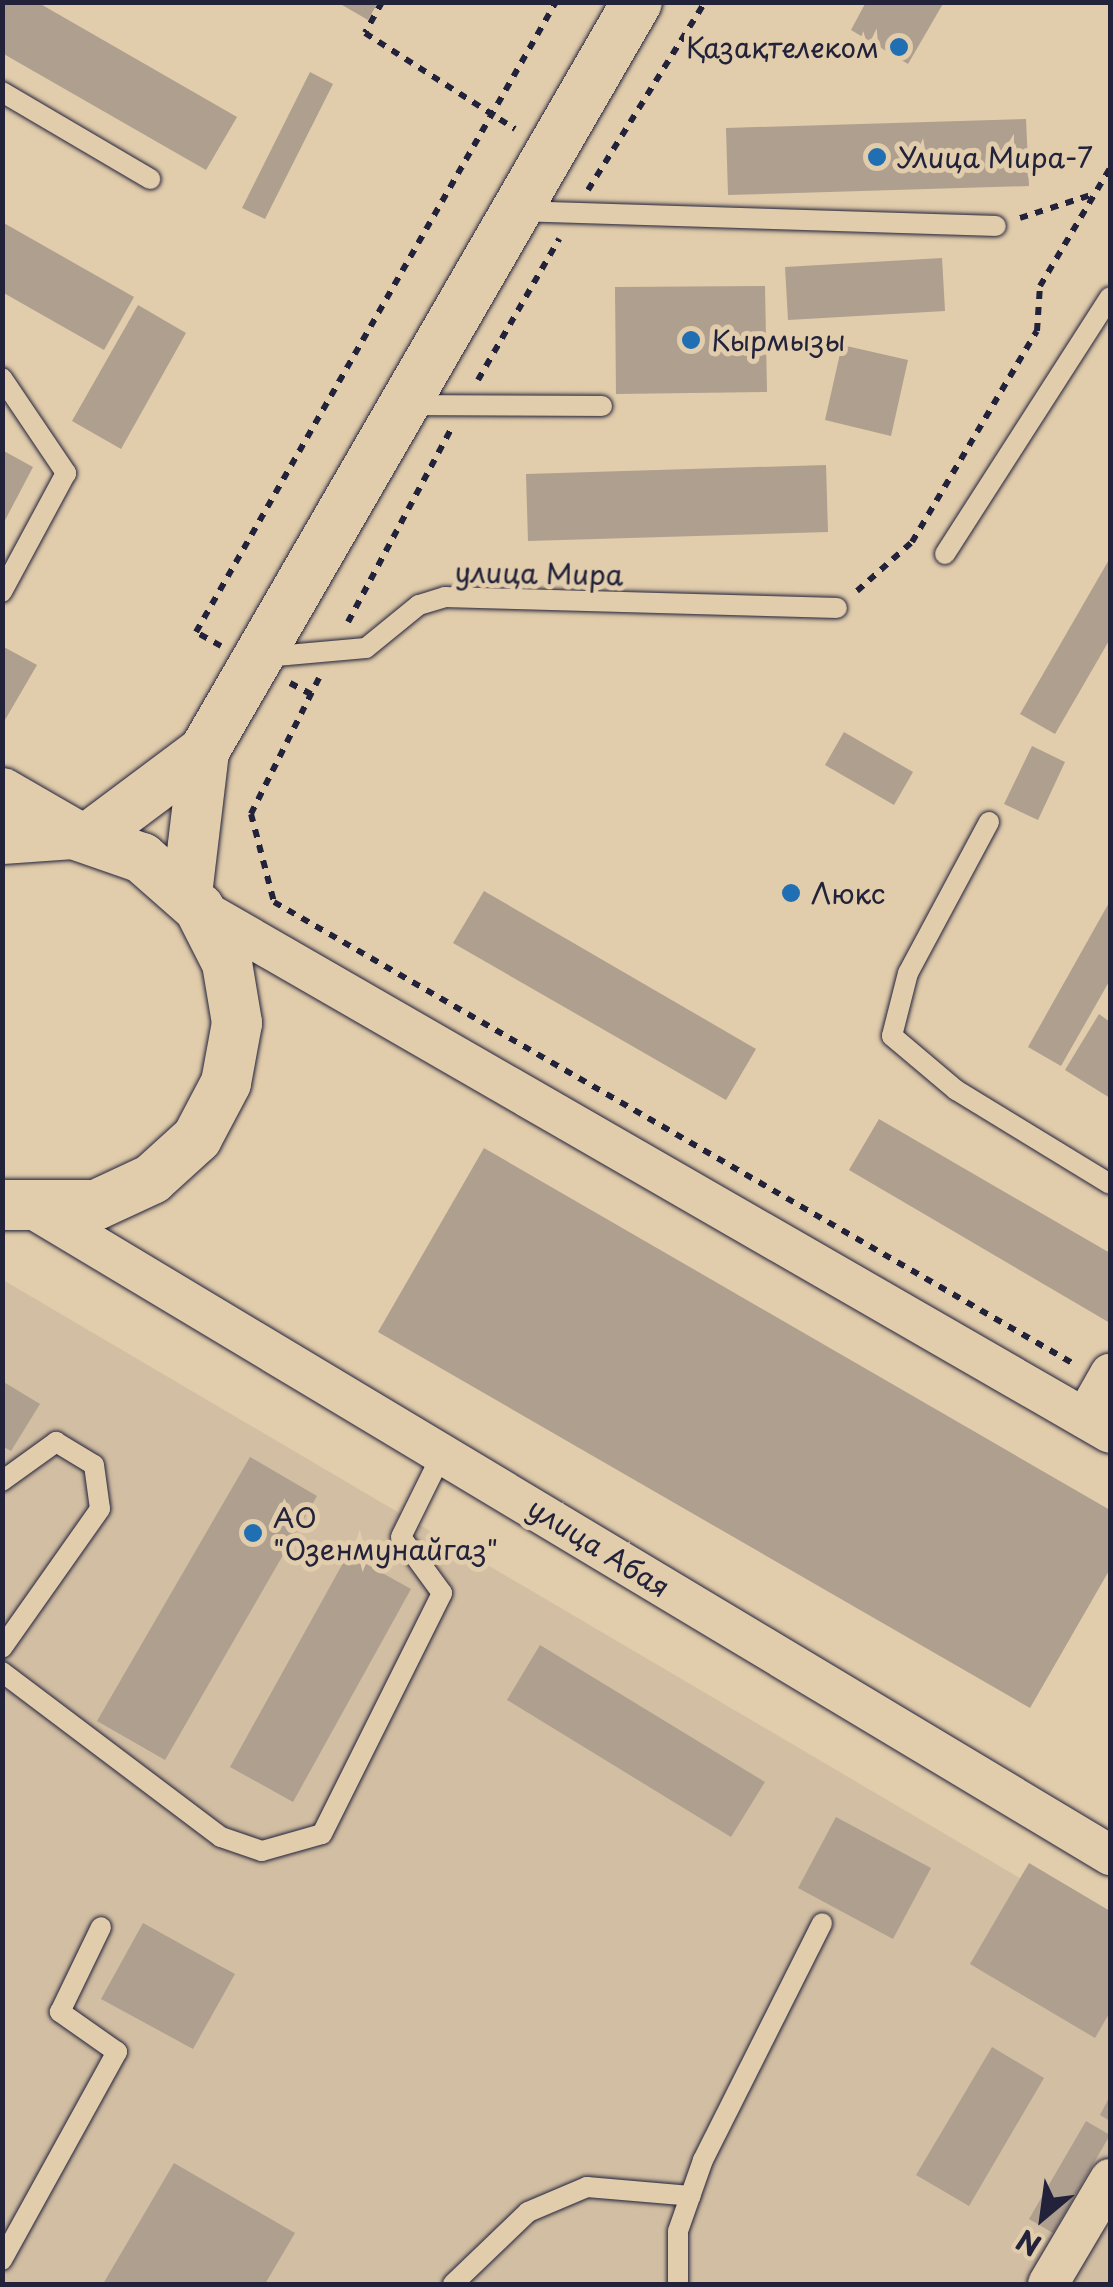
<!DOCTYPE html>
<meta charset="utf-8">
<style>
body{margin:0}
#map{position:relative;width:1113px;height:2287px;overflow:hidden;background:#e1ccab;font-family:"Playpen Sans",sans-serif}
div>[style]{position:absolute}
.built>*{inset:0;background:#d2bea2}
.building>*{inset:0;background:#af9f8e}
.path>*{height:6px;margin-top:-3px;transform-origin:0;background:repeating-linear-gradient(90deg,#22223b 0 8px,transparent 0 16px)}
.roads{filter:drop-shadow(0 0 2px #22223b) drop-shadow(0 0 2px #22223b)}
.service>*{height:20px;margin:-10px;padding:0 10px;transform-origin:10px;border-radius:10px;background:#e1ccab}
.minor>*{height:40px;margin:-20px;padding:0 20px;transform-origin:20px;border-radius:20px;background:#e1ccab}
.tertiary>*{height:50px;margin:-25px;padding:0 25px;transform-origin:25px;border-radius:25px;background:#e1ccab}
.dots>*{width:28px;height:28px;translate:-50% -50%;box-sizing:border-box;border:5px solid #e1ccab;border-radius:50%}
span{translate:-50% -50%;white-space:nowrap;text-align:center;line-height:1.15;-webkit-text-stroke:10px #e1ccab;paint-order:stroke}
.poi-label{font-size:28px;color:#22223b}
.right{translate:-100% -50%;text-align:right}
.left{translate:0 -50%;text-align:left}
.street-label{font-size:28px;color:#22223b}
.frame{position:absolute;inset:0;border:5px solid #22223b;pointer-events:none}
.north{position:absolute;left:993px;top:2167px;width:100px;height:100px;-webkit-text-stroke:8px #e1ccab;paint-order:stroke;rotate:209deg;font-size:28px;font-weight:700;line-height:40px;text-align:center;color:#22223b}
.north::after{content:'';display:block;margin:auto;width:35px;height:45px;background:#22223b;clip-path:polygon(50% 0,100% 100%,50% 72%,0 100%)}
</style>
<div id="map">
<div class="built">
<div style="clip-path:polygon(3px 1280px,1110px 1931px,1110px 2284px,3px 2284px)"></div>
</div>
<div class="building">
<div style="clip-path:polygon(2px 2px,37px 2px,237px 117px,206px 170px,2px 53px)"></div>
<div style="clip-path:polygon(337px 2px,378px 2px,368px 20px)"></div>
<div style="clip-path:polygon(866px 2px,944px 2px,908px 64px,851px 30px)"></div>
<div style="clip-path:polygon(310px 72px,333px 84px,265px 219px,242px 208px)"></div>
<div style="clip-path:polygon(1026px 119px,1029px 186px,728px 195px,726px 128px)"></div>
<div style="clip-path:polygon(2px 222px,134px 297px,104px 350px,2px 292px)"></div>
<div style="clip-path:polygon(942px 258px,945px 311px,788px 320px,785px 267px)"></div>
<div style="clip-path:polygon(765px 286px,767px 392px,616px 394px,615px 287px)"></div>
<div style="clip-path:polygon(138px 305px,186px 333px,121px 449px,72px 421px)"></div>
<div style="clip-path:polygon(842px 345px,908px 360px,891px 436px,825px 420px)"></div>
<div style="clip-path:polygon(2px 450px,33px 467px,2px 526px)"></div>
<div style="clip-path:polygon(826px 465px,828px 532px,528px 541px,526px 474px)"></div>
<div style="clip-path:polygon(1110px 558px,1110px 639px,1055px 734px,1020px 714px)"></div>
<div style="clip-path:polygon(2px 646px,37px 665px,2px 725px)"></div>
<div style="clip-path:polygon(844px 732px,913px 772px,894px 805px,825px 765px)"></div>
<div style="clip-path:polygon(1032px 746px,1065px 762px,1038px 820px,1004px 804px)"></div>
<div style="clip-path:polygon(484px 891px,756px 1049px,726px 1100px,453px 943px)"></div>
<div style="clip-path:polygon(1110px 901px,1110px 980px,1061px 1066px,1028px 1047px)"></div>
<div style="clip-path:polygon(1099px 1014px,1110px 1022px,1110px 1098px,1065px 1070px)"></div>
<div style="clip-path:polygon(879px 1119px,1110px 1253px,1110px 1323px,849px 1170px)"></div>
<div style="clip-path:polygon(484px 1148px,1110px 1510px,1110px 1569px,1030px 1708px,378px 1332px)"></div>
<div style="clip-path:polygon(2px 1381px,40px 1404px,11px 1451px,2px 1446px)"></div>
<div style="clip-path:polygon(250px 1457px,317px 1496px,165px 1760px,97px 1721px)"></div>
<div style="clip-path:polygon(348px 1554px,411px 1589px,293px 1802px,230px 1767px)"></div>
<div style="clip-path:polygon(540px 1645px,765px 1782px,731px 1837px,507px 1700px)"></div>
<div style="clip-path:polygon(836px 1817px,931px 1868px,893px 1939px,798px 1888px)"></div>
<div style="clip-path:polygon(1029px 1863px,1110px 1911px,1110px 2012px,1095px 2038px,970px 1964px)"></div>
<div style="clip-path:polygon(143px 1923px,235px 1974px,193px 2049px,101px 1999px)"></div>
<div style="clip-path:polygon(992px 2047px,1044px 2078px,969px 2206px,916px 2175px)"></div>
<div style="clip-path:polygon(1110px 2096px,1110px 2121px,1100px 2115px)"></div>
<div style="clip-path:polygon(1086px 2121px,1110px 2135px,1053px 2233px,1029px 2219px)"></div>
<div style="clip-path:polygon(174px 2163px,295px 2233px,265px 2284px,103px 2284px)"></div>
</div>
<div class="path">
<div style="left:382px;top:2px;width:35px;rotate:119deg"></div>
<div style="left:365px;top:33px;width:178px;rotate:32.6deg"></div>
<div style="left:588px;top:190px;width:221px;rotate:-58.1deg"></div>
<div style="left:1020px;top:218px;width:78px;rotate:-18deg"></div>
<div style="left:478px;top:380px;width:163px;rotate:-60.1deg"></div>
<div style="left:857px;top:591px;width:74px;rotate:-41.7deg"></div>
<div style="left:912px;top:542px;width:245px;rotate:-59.4deg"></div>
<div style="left:1037px;top:331px;width:45px;rotate:-86.2deg"></div>
<div style="left:1040px;top:286px;width:137px;rotate:-59.3deg"></div>
<div style="left:348px;top:622px;width:217px;rotate:-61.9deg"></div>
<div style="left:221px;top:646px;width:29px;rotate:-151deg"></div>
<div style="left:196px;top:632px;width:726px;rotate:-60.26deg"></div>
<div style="left:319px;top:678px;width:152px;rotate:116.6deg"></div>
<div style="left:251px;top:814px;width:91px;rotate:75.4deg"></div>
<div style="left:274px;top:902px;width:924px;rotate:30.01deg"></div>
<div style="left:290px;top:683px;width:24px;rotate:28deg"></div>
</div>
<div class="roads">
<div class="service">
<div style="left:2px;top:92px;width:172px;rotate:30.4deg"></div>
<div style="left:518px;top:211px;width:478px;rotate:1.8deg"></div>
<div style="left:2px;top:378px;width:115px;rotate:56deg"></div>
<div style="left:66px;top:473px;width:135px;rotate:118.3deg"></div>
<div style="left:406px;top:405px;width:196px;rotate:0.3deg"></div>
<div style="left:945px;top:554px;width:305px;rotate:-57.3deg"></div>
<div style="left:265px;top:657px;width:101px;rotate:-5.1deg"></div>
<div style="left:366px;top:648px;width:68px;rotate:-39.1deg"></div>
<div style="left:419px;top:605px;width:27px;rotate:-17deg"></div>
<div style="left:445px;top:597px;width:392px;rotate:1.6deg"></div>
<div style="left:989px;top:822px;width:171px;rotate:118.2deg"></div>
<div style="left:908px;top:973px;width:65px;rotate:104.3deg"></div>
<div style="left:892px;top:1036px;width:84px;rotate:40.2deg"></div>
<div style="left:956px;top:1090px;width:180px;rotate:31.4deg"></div>
<div style="left:2px;top:1481px;width:67px;rotate:-35.8deg"></div>
<div style="left:56px;top:1442px;width:44px;rotate:31.2deg"></div>
<div style="left:94px;top:1465px;width:44px;rotate:82.2deg"></div>
<div style="left:100px;top:1509px;width:170px;rotate:125.2deg"></div>
<div style="left:2px;top:1672px;width:274px;rotate:37deg"></div>
<div style="left:221px;top:1837px;width:43px;rotate:18.9deg"></div>
<div style="left:262px;top:1851px;width:62px;rotate:-15.8deg"></div>
<div style="left:322px;top:1834px;width:269px;rotate:-63.5deg"></div>
<div style="left:442px;top:1593px;width:69px;rotate:-126.2deg"></div>
<div style="left:401px;top:1537px;width:95px;rotate:-63.7deg"></div>
<div style="left:2px;top:2260px;width:238px;rotate:-61.1deg"></div>
<div style="left:117px;top:2052px;width:70px;rotate:-144.9deg"></div>
<div style="left:60px;top:2012px;width:94px;rotate:-64.2deg"></div>
<div style="left:453px;top:2284px;width:104px;rotate:-43.8deg"></div>
<div style="left:528px;top:2212px;width:64px;rotate:-23deg"></div>
<div style="left:587px;top:2187px;width:104px;rotate:4.9deg"></div>
<div style="left:678px;top:2284px;width:53px;rotate:-90deg"></div>
<div style="left:678px;top:2231px;width:75px;rotate:-70.6deg"></div>
<div style="left:703px;top:2160px;width:265px;rotate:-63.3deg"></div>
</div>
<div class="minor">
<div style="left:199px;top:908px;width:1051px;rotate:29.95deg"></div>
<div style="left:35px;top:1210px;width:1254px;rotate:30.96deg"></div>
<div style="left:1085px;top:1418px;width:51px;rotate:-60.4deg"></div>
<div style="left:1048px;top:2284px;width:122px;rotate:-59.4deg"></div>
</div>
<div class="tertiary">
<div style="left:2px;top:793px;width:82px;rotate:30deg"></div>
<div style="left:89px;top:837px;width:144px;rotate:-36.8deg"></div>
<div style="left:204px;top:751px;width:865px;rotate:-59.97deg"></div>
<div style="left:2px;top:839px;width:71px;rotate:-4deg"></div>
<div style="left:73px;top:834px;width:73px;rotate:19.2deg"></div>
<div style="left:142px;top:858px;width:76px;rotate:41.3deg"></div>
<div style="left:199px;top:908px;width:62px;rotate:63deg"></div>
<div style="left:227px;top:963px;width:61px;rotate:80.5deg"></div>
<div style="left:237px;top:1023px;width:61px;rotate:100.4deg"></div>
<div style="left:226px;top:1083px;width:62px;rotate:117.8deg"></div>
<div style="left:197px;top:1138px;width:61px;rotate:137.7deg"></div>
<div style="left:152px;top:1179px;width:62px;rotate:155.1deg"></div>
<div style="left:96px;top:1205px;width:94px;rotate:180deg"></div>
<div style="left:187px;top:894px;width:144px;rotate:-83.2deg"></div>
</div>
</div>
<div class="dots">
<div style="left:899px;top:47px;background:#1f6fb2"></div>
<div style="left:877px;top:157px;background:#1f6fb2"></div>
<div style="left:691px;top:340px;background:#1f6fb2"></div>
<div style="left:791px;top:893px;background:#1f6fb2"></div>
<div style="left:253px;top:1533px;background:#1f6fb2"></div>
</div>
<div class="poi-label">
<span class="right" style="left:879px;top:47px">Қазақтелеком</span>
<span class="left" style="left:897px;top:157px">Улица Мира-7</span>
<span class="left" style="left:711px;top:340px">Кырмызы</span>
<span class="left" style="left:811px;top:893px">Люкс</span>
<span class="left" style="left:273px;top:1533px">АО<br>"Озенмунайгаз"</span>
</div>
<div class="street-label">
<span style="left:539px;top:573px;rotate:1deg">улица Мира</span>
<span style="left:599px;top:1547px;rotate:32deg">улица Абая</span>
</div>
<div class="frame"></div>
<div class="north">N</div>
</div>
